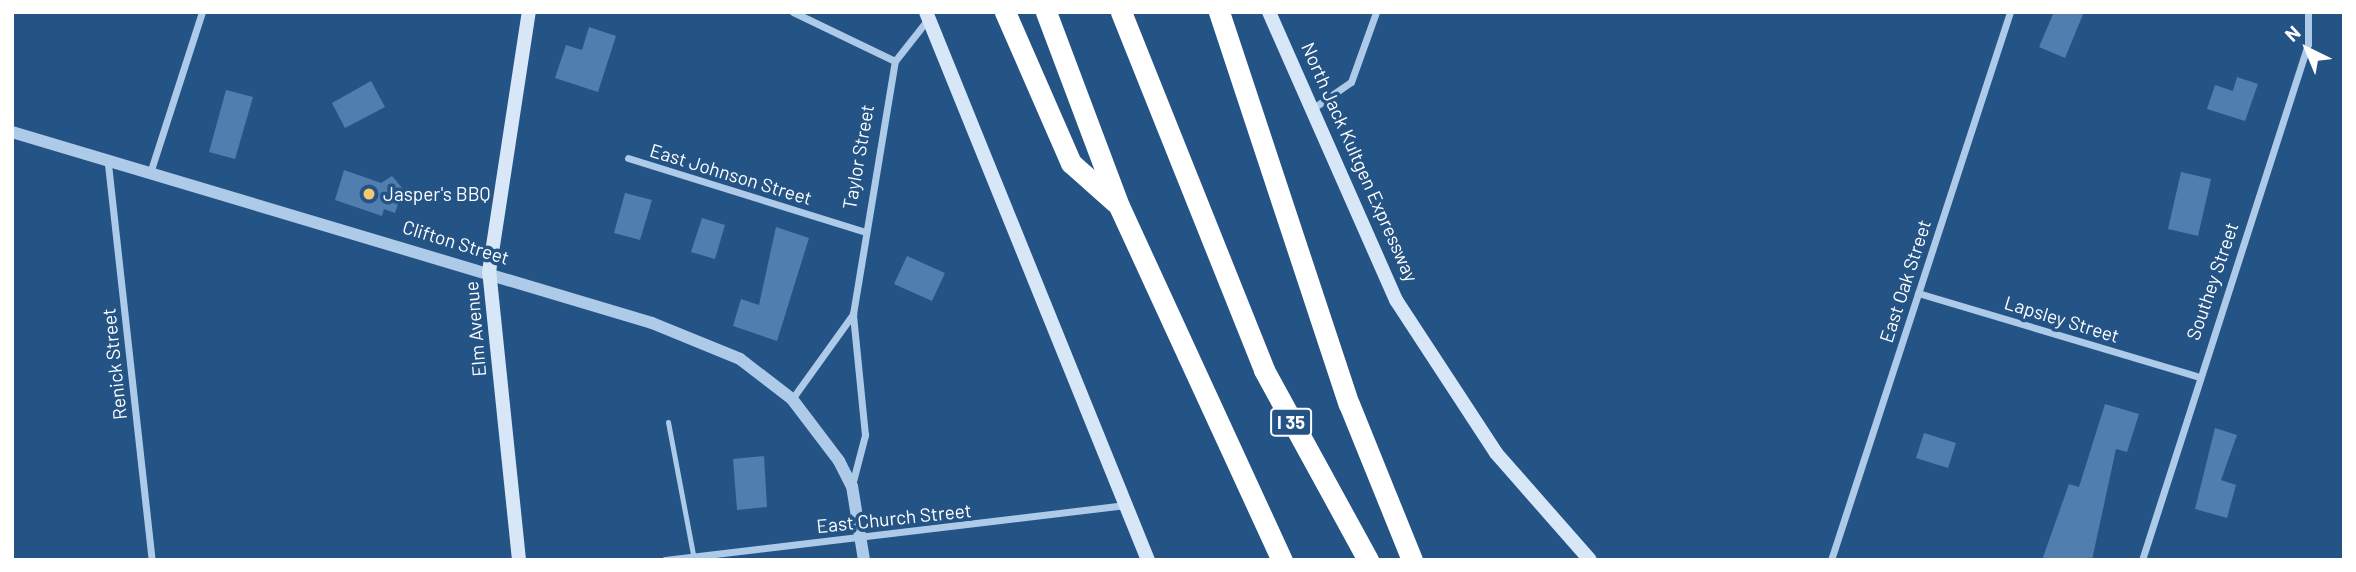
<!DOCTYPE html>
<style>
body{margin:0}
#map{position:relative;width:2356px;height:572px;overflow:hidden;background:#245385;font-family:Barlow,sans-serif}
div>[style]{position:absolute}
.building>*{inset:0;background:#507faf}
.service>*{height:5px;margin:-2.5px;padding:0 2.5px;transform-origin:2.5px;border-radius:2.5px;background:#adcbe8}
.minor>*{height:7px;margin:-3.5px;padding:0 3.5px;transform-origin:3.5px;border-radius:3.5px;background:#adcbe8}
.tertiary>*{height:12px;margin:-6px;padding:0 6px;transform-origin:6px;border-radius:6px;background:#adcbe8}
.secondary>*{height:14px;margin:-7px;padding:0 7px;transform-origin:7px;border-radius:7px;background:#d8e7f7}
.motorway>*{height:21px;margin:-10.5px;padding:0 10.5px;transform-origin:10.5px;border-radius:10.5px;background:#fff}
.dots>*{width:19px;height:19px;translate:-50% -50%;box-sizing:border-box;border:4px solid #245385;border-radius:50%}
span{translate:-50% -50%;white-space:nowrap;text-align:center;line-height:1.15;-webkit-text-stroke:7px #245385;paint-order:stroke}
.shield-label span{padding:2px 5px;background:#245385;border:2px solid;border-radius:5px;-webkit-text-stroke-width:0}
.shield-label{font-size:18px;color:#fff;font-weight:700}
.street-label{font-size:19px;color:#fff}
.poi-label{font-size:19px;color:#fff}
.left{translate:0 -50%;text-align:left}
.frame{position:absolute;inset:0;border:14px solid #fff;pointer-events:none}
.north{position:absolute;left:2272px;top:14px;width:70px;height:70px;-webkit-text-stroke:5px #245385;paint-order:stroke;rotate:317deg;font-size:19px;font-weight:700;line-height:28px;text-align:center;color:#fff}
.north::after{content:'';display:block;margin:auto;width:24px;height:32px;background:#fff;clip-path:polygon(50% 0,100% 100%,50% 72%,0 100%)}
</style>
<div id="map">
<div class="building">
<div style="clip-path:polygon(2054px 12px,2084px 12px,2065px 58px,2039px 47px)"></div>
<div style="clip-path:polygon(589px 27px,616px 36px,598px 92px,555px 78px,566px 45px,582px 50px)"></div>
<div style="clip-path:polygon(2237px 77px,2258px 84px,2245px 121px,2207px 109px,2215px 85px,2233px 91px)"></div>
<div style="clip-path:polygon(371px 81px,385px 107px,345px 128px,332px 103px)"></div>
<div style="clip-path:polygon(226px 90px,253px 97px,235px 159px,209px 152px)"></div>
<div style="clip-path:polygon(344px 170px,381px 183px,392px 176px,403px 189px,395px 213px,384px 209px,382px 216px,335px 200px)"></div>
<div style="clip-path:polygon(2181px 172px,2211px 179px,2198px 236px,2168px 229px)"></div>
<div style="clip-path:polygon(625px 193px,652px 200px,640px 240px,614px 233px)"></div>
<div style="clip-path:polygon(702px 218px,725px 225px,715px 259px,691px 252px)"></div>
<div style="clip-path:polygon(776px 227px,809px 238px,777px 341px,733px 326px,741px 299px,759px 305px)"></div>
<div style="clip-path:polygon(907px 256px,945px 273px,932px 301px,894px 284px)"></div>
<div style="clip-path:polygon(2105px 404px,2139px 414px,2127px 452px,2116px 449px,2092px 560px,2042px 560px,2069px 484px,2079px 487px)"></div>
<div style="clip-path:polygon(2215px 428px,2237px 435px,2221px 480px,2236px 485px,2227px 518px,2195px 509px)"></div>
<div style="clip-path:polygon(1924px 433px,1956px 443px,1948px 468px,1916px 458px)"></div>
<div style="clip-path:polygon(764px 456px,767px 507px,737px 510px,733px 459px)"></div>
</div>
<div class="service">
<div style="left:668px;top:422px;width:140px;rotate:79.3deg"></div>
</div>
<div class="minor">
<div style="left:793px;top:12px;width:113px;rotate:25.7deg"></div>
<div style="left:1312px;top:109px;width:47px;rotate:-34.7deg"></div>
<div style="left:1351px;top:82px;width:74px;rotate:-70.3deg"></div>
<div style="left:628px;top:158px;width:248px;rotate:17.3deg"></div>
<div style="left:108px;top:164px;width:398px;rotate:83.7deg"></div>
<div style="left:150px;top:173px;width:169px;rotate:-72.1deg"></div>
<div style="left:1918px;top:293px;width:290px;rotate:16.6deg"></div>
<div style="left:792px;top:399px;width:105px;rotate:-54.3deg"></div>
<div style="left:853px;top:314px;width:256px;rotate:-80.6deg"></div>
<div style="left:895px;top:61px;width:53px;rotate:-51.8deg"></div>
<div style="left:852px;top:485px;width:52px;rotate:-75.4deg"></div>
<div style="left:865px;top:435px;width:122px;rotate:-95.7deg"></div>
<div style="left:665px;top:560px;width:464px;rotate:-6.8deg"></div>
<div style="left:1831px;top:560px;width:576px;rotate:-71.91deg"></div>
<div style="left:2142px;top:560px;width:542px;rotate:-72.17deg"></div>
<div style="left:2308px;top:44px;width:32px;rotate:-90deg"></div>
</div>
<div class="tertiary">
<div style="left:12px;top:132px;width:668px;rotate:16.62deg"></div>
<div style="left:652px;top:323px;width:95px;rotate:22.2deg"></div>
<div style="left:740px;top:359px;width:66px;rotate:37.6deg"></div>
<div style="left:792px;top:399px;width:78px;rotate:52.8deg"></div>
<div style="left:839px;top:461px;width:28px;rotate:63deg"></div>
<div style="left:852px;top:486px;width:75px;rotate:80.8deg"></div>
</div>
<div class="secondary">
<div style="left:926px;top:12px;width:591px;rotate:67.95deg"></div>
<div style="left:1269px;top:12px;width:315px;rotate:66.2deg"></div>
<div style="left:1396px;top:300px;width:183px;rotate:56.8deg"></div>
<div style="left:1496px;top:453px;width:142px;rotate:48.7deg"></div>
<div style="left:519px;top:560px;width:290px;rotate:-95.9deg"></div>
<div style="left:489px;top:272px;width:263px;rotate:-81.3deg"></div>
</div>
<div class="motorway">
<div style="left:1005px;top:12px;width:165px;rotate:66.4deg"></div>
<div style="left:1071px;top:163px;width:59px;rotate:41.6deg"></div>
<div style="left:1046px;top:12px;width:207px;rotate:69.4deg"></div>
<div style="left:1119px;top:206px;width:390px;rotate:65.3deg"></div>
<div style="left:1121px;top:12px;width:386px;rotate:68.2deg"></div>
<div style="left:1264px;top:370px;width:217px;rotate:61.3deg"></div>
<div style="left:1219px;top:12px;width:413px;rotate:71.7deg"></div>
<div style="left:1349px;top:404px;width:168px;rotate:68deg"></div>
</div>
<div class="dots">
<div style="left:369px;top:194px;background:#f3c871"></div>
</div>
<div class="shield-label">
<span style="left:1291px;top:422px">I 35</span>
</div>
<div class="street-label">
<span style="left:858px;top:157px;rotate:-80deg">Taylor Street</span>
<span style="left:1360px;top:162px;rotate:66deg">North Jack Kultgen Expressway</span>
<span style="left:731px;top:174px;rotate:17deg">East Johnson Street</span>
<span style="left:456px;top:242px;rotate:17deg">Clifton Street</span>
<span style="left:1905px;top:281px;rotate:-72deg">East Oak Street</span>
<span style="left:2212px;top:281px;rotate:-71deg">Southey Street</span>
<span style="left:2062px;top:319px;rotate:17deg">Lapsley Street</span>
<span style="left:475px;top:329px;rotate:-95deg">Elm Avenue</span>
<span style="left:114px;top:364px;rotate:-96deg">Renick Street</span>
<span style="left:894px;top:518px;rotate:-6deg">East Church Street</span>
</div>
<div class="poi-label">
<span class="left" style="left:383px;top:194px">Jasper's BBQ</span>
</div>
<div class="frame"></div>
<div class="north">N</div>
</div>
